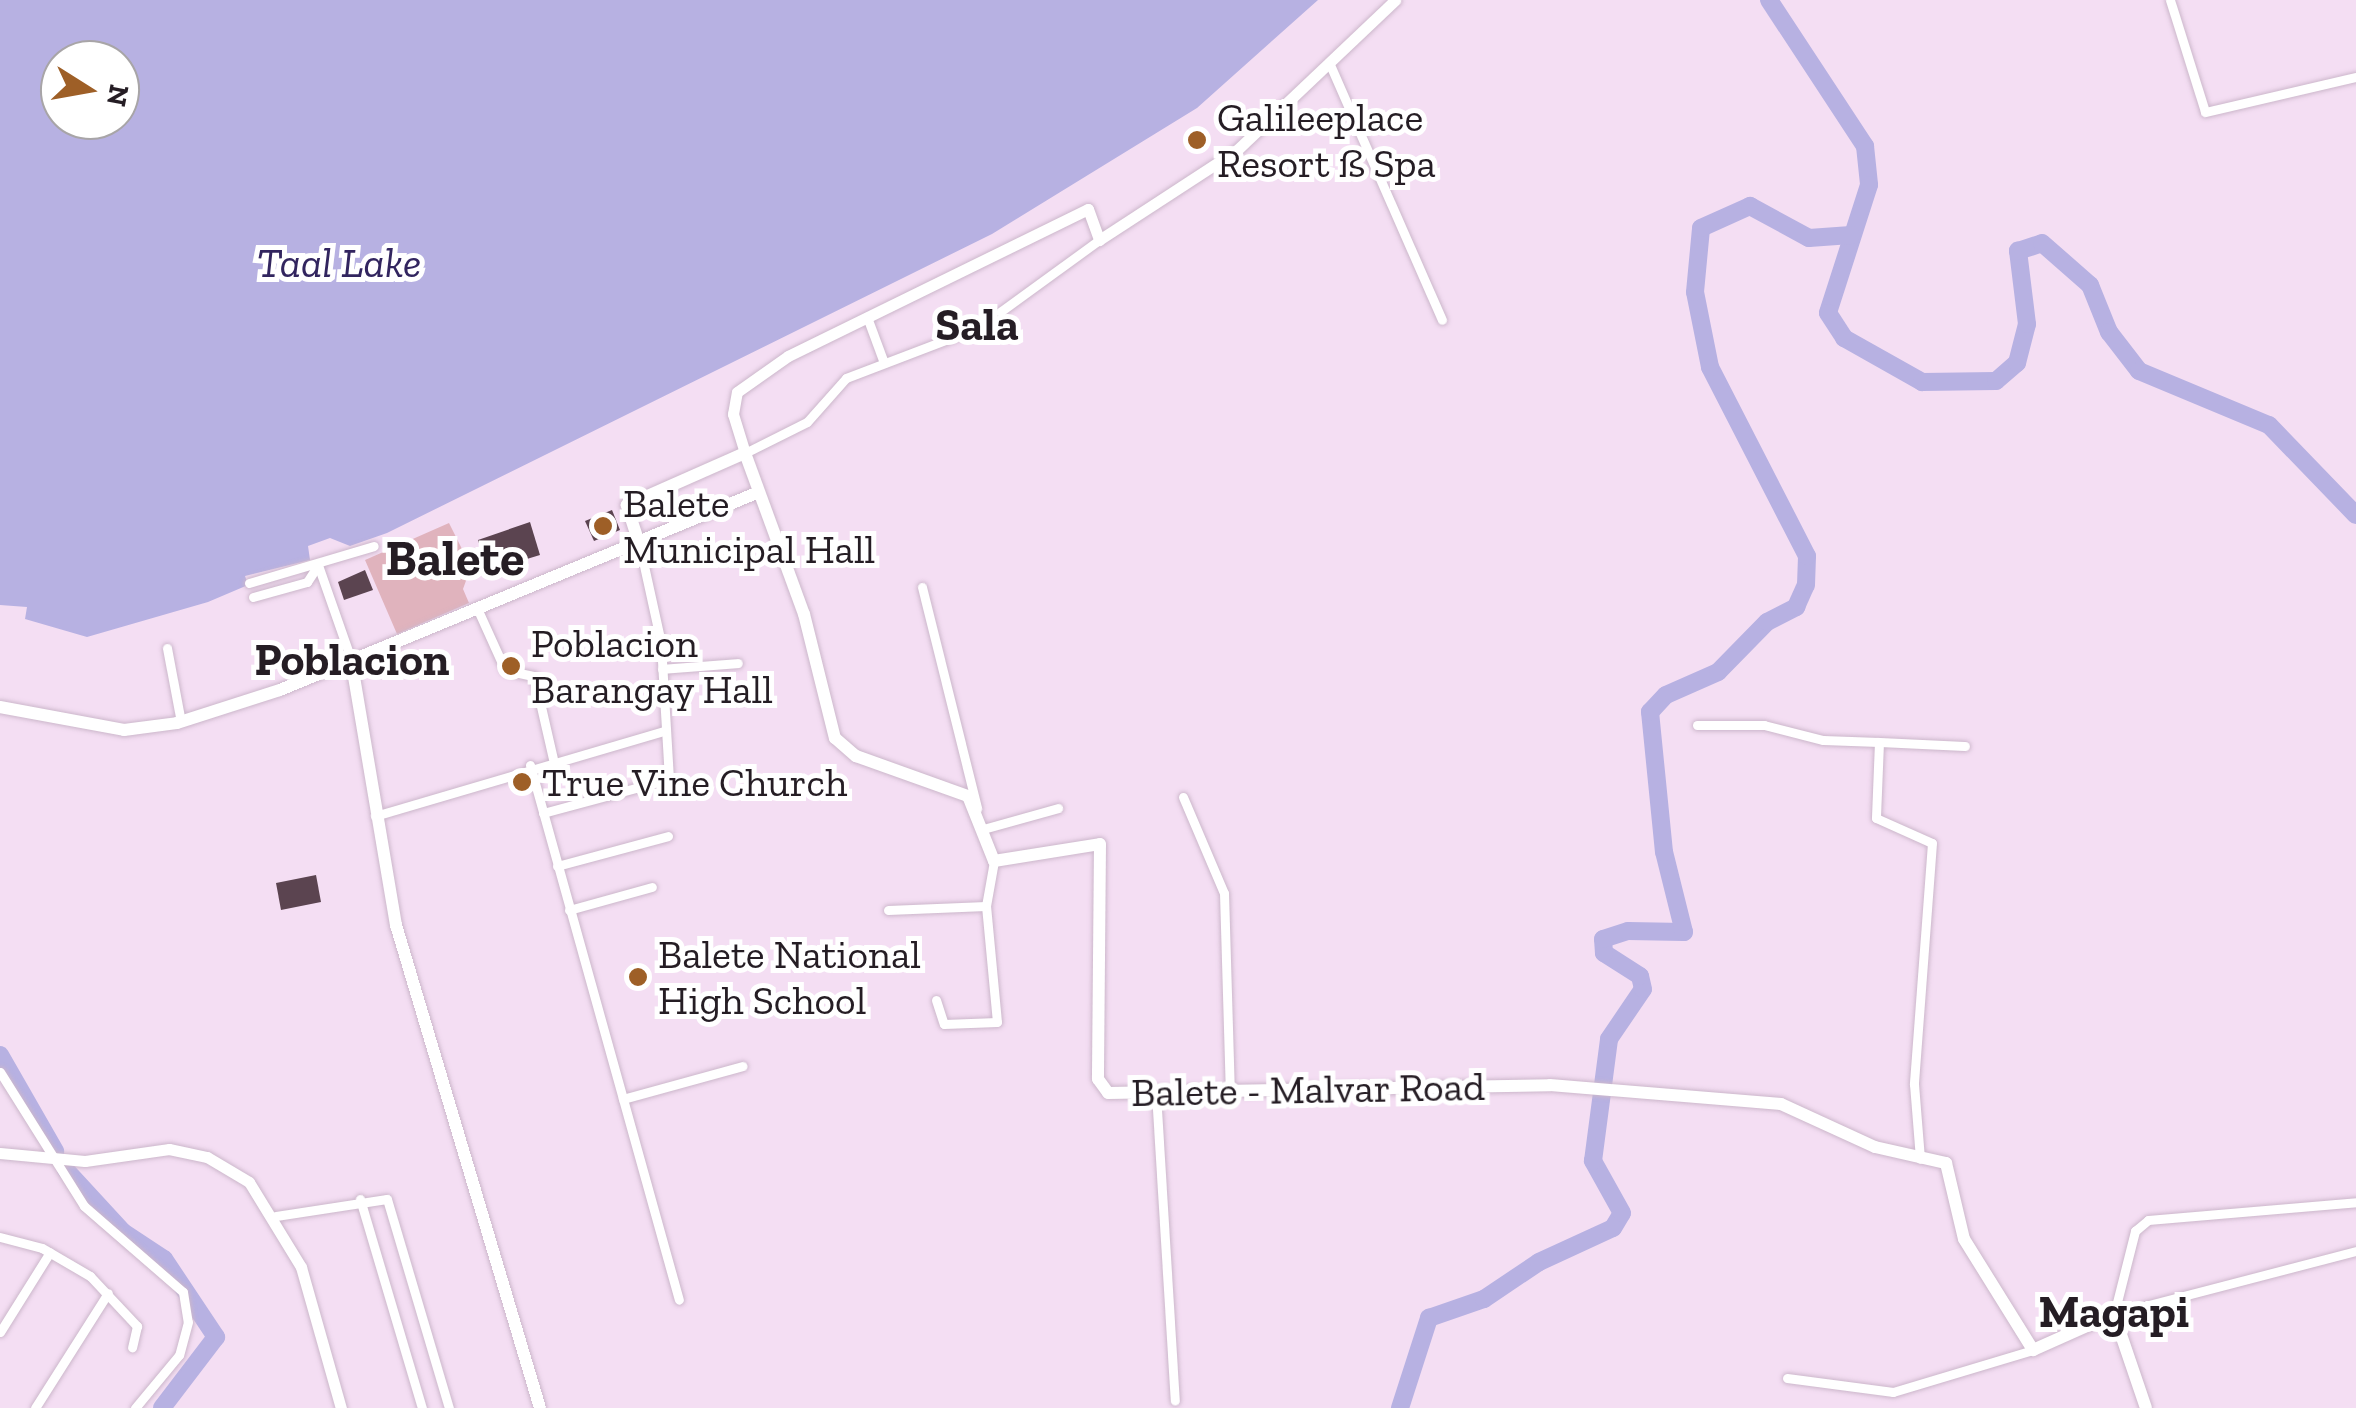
<!DOCTYPE html>
<meta charset="utf-8">
<style>
body{margin:0}
#map{position:relative;width:2356px;height:1408px;overflow:hidden;background:#f4def3;font-family:"Zilla Slab",serif}
div>[style]{position:absolute}
.green>*{inset:0;background:#e0b3bd}
.water>*{inset:0;background:#b7b1e2}
.river>*{height:18px;margin:-9px;padding:0 9px;transform-origin:9px;border-radius:9px;background:#b7b1e2}
.building>*{inset:0;background:#5b4450}
.minor-tunnel>*{height:9px;margin-top:-4.5px;transform-origin:0;background:repeating-linear-gradient(90deg,#cbb7ca 0 9px,transparent 0 13.5px)}
.roads{filter:drop-shadow(0 0 2px #ccb7cb) drop-shadow(0 0 2px #ccb7cb)}
.minor>*{height:9px;margin:-4.5px;padding:0 4.5px;transform-origin:4.5px;border-radius:4.5px;background:#fff}
.tertiary>*{height:11px;margin:-5.5px;padding:0 5.5px;transform-origin:5.5px;border-radius:5.5px;background:#fff}
.secondary>*{height:12px;margin:-6px;padding:0 6px;transform-origin:6px;border-radius:6px;background:#fff}
.dots>*{width:28px;height:28px;translate:-50% -50%;box-sizing:border-box;border:5px solid #fff;border-radius:50%}
span{translate:-50% -50%;white-space:nowrap;text-align:center;line-height:1.15;-webkit-text-stroke:10px #fff;paint-order:stroke}
.poi-label{font-size:40px;color:#251d24}
.left{translate:0 -50%;text-align:left}
.street-label{font-size:40px;color:#251d24}
.water-label{font-size:42px;color:#32255f;font-style:italic}
.quarter-label{font-size:45px;color:#251d24;font-weight:700}
.district-label{font-size:50px;color:#251d24;font-weight:700}
.north{position:absolute;left:40px;top:40px;width:100px;height:100px;box-sizing:border-box;background:#fff;border:2px solid #a8a5a7;border-radius:50%;rotate:101deg;font-size:28px;font-weight:700;line-height:40px;text-align:center;color:#251d24}
.north::after{content:'';display:block;margin:auto;width:35px;height:45px;background:#9e5f27;clip-path:polygon(50% 0,100% 100%,50% 72%,0 100%)}
</style>
<div id="map">
<div class="green">
<div style="clip-path:polygon(449px 523px,471px 567px,463px 589px,469px 603px,397px 634px,365px 560px)"></div>
</div>
<div class="water">
<div style="clip-path:polygon(evenodd,0 0,1318px 0,1197px 108px,992px 234px,387px 533px,350px 546px,330px 538px,308px 546px,310px 560px,245px 576px,248px 585px,208px 602px,87px 637px,25px 619px,27px 607px,0 605px,0 0,60px 60px,120px 60px,120px 120px,60px 120px,60px 60px)"></div>
</div>
<div class="river">
<div style="left:1769px;top:0;width:175px;rotate:56.7deg"></div>
<div style="left:1865px;top:146px;width:39px;rotate:84deg"></div>
<div style="left:1869px;top:185px;width:134px;rotate:107.8deg"></div>
<div style="left:1828px;top:313px;width:30px;rotate:57deg"></div>
<div style="left:1844px;top:338px;width:90px;rotate:29.4deg"></div>
<div style="left:1922px;top:382px;width:74px;rotate:-0.8deg"></div>
<div style="left:1996px;top:381px;width:28px;rotate:-41deg"></div>
<div style="left:2017px;top:363px;width:40px;rotate:-75.6deg"></div>
<div style="left:2027px;top:324px;width:74px;rotate:-97deg"></div>
<div style="left:2018px;top:251px;width:25px;rotate:-18deg"></div>
<div style="left:2042px;top:243px;width:64px;rotate:41.2deg"></div>
<div style="left:2090px;top:285px;width:51px;rotate:68deg"></div>
<div style="left:2109px;top:332px;width:49px;rotate:52.4deg"></div>
<div style="left:2139px;top:371px;width:141px;rotate:22.6deg"></div>
<div style="left:2269px;top:425px;width:125px;rotate:46deg"></div>
<div style="left:0;top:1055px;width:111px;rotate:60.2deg"></div>
<div style="left:66px;top:1170px;width:84px;rotate:47.4deg"></div>
<div style="left:123px;top:1232px;width:49px;rotate:33.4deg"></div>
<div style="left:164px;top:1259px;width:94px;rotate:56.3deg"></div>
<div style="left:216px;top:1337px;width:89px;rotate:127.3deg"></div>
<div style="left:1400px;top:1408px;width:95px;rotate:-72.1deg"></div>
<div style="left:1429px;top:1318px;width:58px;rotate:-19.1deg"></div>
<div style="left:1484px;top:1299px;width:66px;rotate:-33.9deg"></div>
<div style="left:1539px;top:1262px;width:81px;rotate:-24.7deg"></div>
<div style="left:1613px;top:1228px;width:17px;rotate:-59deg"></div>
<div style="left:1622px;top:1213px;width:60px;rotate:-119.1deg"></div>
<div style="left:1593px;top:1161px;width:123px;rotate:-82.5deg"></div>
<div style="left:1609px;top:1039px;width:60px;rotate:-55.8deg"></div>
<div style="left:1643px;top:989px;width:13px;rotate:-103deg"></div>
<div style="left:1640px;top:976px;width:43px;rotate:-147.4deg"></div>
<div style="left:1604px;top:953px;width:14px;rotate:-94deg"></div>
<div style="left:1603px;top:939px;width:26px;rotate:-18deg"></div>
<div style="left:1628px;top:931px;width:56px;rotate:1deg"></div>
<div style="left:1684px;top:932px;width:82px;rotate:-104deg"></div>
<div style="left:1664px;top:852px;width:141px;rotate:-95.7deg"></div>
<div style="left:1650px;top:712px;width:23px;rotate:-47deg"></div>
<div style="left:1666px;top:695px;width:57px;rotate:-23.9deg"></div>
<div style="left:1718px;top:672px;width:70px;rotate:-45.6deg"></div>
<div style="left:1767px;top:622px;width:33px;rotate:-27deg"></div>
<div style="left:1796px;top:607px;width:24px;rotate:-66deg"></div>
<div style="left:1806px;top:585px;width:29px;rotate:-88deg"></div>
<div style="left:1807px;top:556px;width:212px;rotate:-117.2deg"></div>
<div style="left:1710px;top:367px;width:76px;rotate:-101.3deg"></div>
<div style="left:1695px;top:292px;width:64px;rotate:-84.6deg"></div>
<div style="left:1701px;top:228px;width:54px;rotate:-24.2deg"></div>
<div style="left:1750px;top:206px;width:67px;rotate:28.5deg"></div>
<div style="left:1809px;top:238px;width:42px;rotate:-4.1deg"></div>
</div>
<div class="building">
<div style="clip-path:polygon(612px 510px,620px 530px,594px 541px,585px 521px)"></div>
<div style="clip-path:polygon(530px 522px,540px 555px,488px 571px,478px 540px)"></div>
<div style="clip-path:polygon(365px 570px,373px 590px,344px 600px,338px 582px)"></div>
<div style="clip-path:polygon(316px 875px,321px 902px,281px 910px,276px 883px)"></div>
</div>
<div class="minor-tunnel">
<div style="left:961px;top:334px;width:45px;rotate:-29.4deg"></div>
</div>
<div class="roads">
<div class="minor">
<div style="left:2170px;top:0;width:117px;rotate:72.6deg"></div>
<div style="left:2205px;top:112px;width:155px;rotate:-13.1deg"></div>
<div style="left:1331px;top:67px;width:276px;rotate:66.3deg"></div>
<div style="left:1000px;top:312px;width:122px;rotate:-36deg"></div>
<div style="left:867px;top:317px;width:49px;rotate:69.7deg"></div>
<div style="left:745px;top:453px;width:69px;rotate:-26.6deg"></div>
<div style="left:807px;top:422px;width:59px;rotate:-48.4deg"></div>
<div style="left:846px;top:378px;width:123px;rotate:-20.9deg"></div>
<div style="left:318px;top:565px;width:100px;rotate:70.7deg"></div>
<div style="left:249px;top:583px;width:130px;rotate:-16.5deg"></div>
<div style="left:922px;top:587px;width:228px;rotate:76deg"></div>
<div style="left:253px;top:597px;width:56px;rotate:-15.5deg"></div>
<div style="left:307px;top:582px;width:20px;rotate:-57deg"></div>
<div style="left:477px;top:608px;width:68px;rotate:65.7deg"></div>
<div style="left:505px;top:670px;width:30px;rotate:12deg"></div>
<div style="left:534px;top:676px;width:85px;rotate:77.1deg"></div>
<div style="left:167px;top:648px;width:75px;rotate:79.3deg"></div>
<div style="left:662px;top:669px;width:76px;rotate:-4.5deg"></div>
<div style="left:1697px;top:725px;width:67px"></div>
<div style="left:1764px;top:725px;width:61px;rotate:14.3deg"></div>
<div style="left:1823px;top:740px;width:56px;rotate:2deg"></div>
<div style="left:1879px;top:742px;width:76px;rotate:92.3deg"></div>
<div style="left:1876px;top:818px;width:61px;rotate:24.1deg"></div>
<div style="left:1932px;top:843px;width:242px;rotate:94.3deg"></div>
<div style="left:1914px;top:1084px;width:75px;rotate:85.4deg"></div>
<div style="left:1879px;top:742px;width:86px;rotate:2.7deg"></div>
<div style="left:530px;top:765px;width:555px;rotate:74.44deg"></div>
<div style="left:1183px;top:797px;width:104px;rotate:66.9deg"></div>
<div style="left:1224px;top:893px;width:199px;rotate:88.3deg"></div>
<div style="left:543px;top:813px;width:131px;rotate:-15.1deg"></div>
<div style="left:669px;top:779px;width:136px;rotate:-93.4deg"></div>
<div style="left:661px;top:643px;width:102px;rotate:-102.4deg"></div>
<div style="left:375px;top:816px;width:300px;rotate:-16.4deg"></div>
<div style="left:983px;top:829px;width:78px;rotate:-15.6deg"></div>
<div style="left:557px;top:866px;width:115px;rotate:-15.1deg"></div>
<div style="left:569px;top:910px;width:86px;rotate:-15.5deg"></div>
<div style="left:888px;top:910px;width:98px;rotate:-2.3deg"></div>
<div style="left:986px;top:906px;width:46px;rotate:-79.9deg"></div>
<div style="left:936px;top:1000px;width:25px;rotate:72deg"></div>
<div style="left:944px;top:1024px;width:53px;rotate:-2.2deg"></div>
<div style="left:997px;top:1022px;width:117px;rotate:-95.4deg"></div>
<div style="left:0;top:1072px;width:158px;rotate:57.9deg"></div>
<div style="left:84px;top:1206px;width:131px;rotate:41deg"></div>
<div style="left:183px;top:1292px;width:30px;rotate:81deg"></div>
<div style="left:188px;top:1322px;width:34px;rotate:105deg"></div>
<div style="left:179px;top:1355px;width:69px;rotate:129.7deg"></div>
<div style="left:1156px;top:1093px;width:308px;rotate:86.5deg"></div>
<div style="left:623px;top:1099px;width:124px;rotate:-15.4deg"></div>
<div style="left:360px;top:1199px;width:218px;rotate:73.5deg"></div>
<div style="left:276px;top:1216px;width:112px;rotate:-8.7deg"></div>
<div style="left:387px;top:1199px;width:218px;rotate:73.5deg"></div>
<div style="left:0;top:1237px;width:43px;rotate:14.7deg"></div>
<div style="left:42px;top:1248px;width:56px;rotate:30.3deg"></div>
<div style="left:90px;top:1276px;width:69px;rotate:46.8deg"></div>
<div style="left:137px;top:1326px;width:22px;rotate:103deg"></div>
<div style="left:2114px;top:1314px;width:86px;rotate:-75.8deg"></div>
<div style="left:2135px;top:1231px;width:17px;rotate:-40deg"></div>
<div style="left:2148px;top:1220px;width:209px;rotate:-4.9deg"></div>
<div style="left:2114px;top:1314px;width:250px;rotate:-14.6deg"></div>
<div style="left:0;top:1332px;width:94px;rotate:-58deg"></div>
<div style="left:1787px;top:1378px;width:107px;rotate:7.5deg"></div>
<div style="left:1893px;top:1392px;width:146px;rotate:-16.7deg"></div>
<div style="left:35px;top:1408px;width:136px;rotate:-57.6deg"></div>
</div>
<div class="tertiary">
<div style="left:745px;top:453px;width:41px;rotate:-107.1deg"></div>
<div style="left:733px;top:414px;width:22px;rotate:-80deg"></div>
<div style="left:737px;top:392px;width:62px;rotate:-35.2deg"></div>
<div style="left:788px;top:356px;width:334px;rotate:-26.1deg"></div>
<div style="left:1088px;top:209px;width:33px;rotate:70deg"></div>
<div style="left:1099px;top:240px;width:165px;rotate:-33.1deg"></div>
<div style="left:1237px;top:150px;width:218px;rotate:-43.5deg"></div>
<div style="left:0;top:1153px;width:85px;rotate:5.4deg"></div>
<div style="left:85px;top:1161px;width:85px;rotate:-8.1deg"></div>
<div style="left:169px;top:1149px;width:39px;rotate:12deg"></div>
<div style="left:207px;top:1157px;width:49px;rotate:30.8deg"></div>
<div style="left:249px;top:1182px;width:100px;rotate:58.5deg"></div>
<div style="left:301px;top:1267px;width:147px;rotate:74.2deg"></div>
</div>
<div class="secondary">
<div style="left:639px;top:543px;width:40px;rotate:-108deg"></div>
<div style="left:627px;top:505px;width:129px;rotate:-23.8deg"></div>
<div style="left:745px;top:453px;width:171px;rotate:69.9deg"></div>
<div style="left:804px;top:614px;width:128px;rotate:76deg"></div>
<div style="left:835px;top:738px;width:28px;rotate:41deg"></div>
<div style="left:856px;top:756px;width:119px;rotate:19.7deg"></div>
<div style="left:968px;top:796px;width:70px;rotate:68.2deg"></div>
<div style="left:994px;top:861px;width:107px;rotate:-9.1deg"></div>
<div style="left:1100px;top:844px;width:235px;rotate:90.5deg"></div>
<div style="left:1098px;top:1079px;width:17px;rotate:54deg"></div>
<div style="left:1108px;top:1093px;width:442px;rotate:-1deg"></div>
<div style="left:1550px;top:1085px;width:232px;rotate:4.7deg"></div>
<div style="left:1781px;top:1104px;width:103px;rotate:24.6deg"></div>
<div style="left:1875px;top:1147px;width:73px;rotate:12.7deg"></div>
<div style="left:1946px;top:1163px;width:78px;rotate:76.7deg"></div>
<div style="left:1964px;top:1239px;width:131px;rotate:58.1deg"></div>
<div style="left:2033px;top:1350px;width:89px;rotate:-24deg"></div>
<div style="left:2114px;top:1314px;width:99px;rotate:71.2deg"></div>
<div style="left:351px;top:659px;width:270px;rotate:80.4deg"></div>
<div style="left:396px;top:925px;width:504px;rotate:73.4deg"></div>
<div style="left:0;top:707px;width:126px;rotate:10.5deg"></div>
<div style="left:124px;top:730px;width:53px;rotate:-7.5deg"></div>
<div style="left:177px;top:723px;width:108px;rotate:-17.8deg"></div>
<div style="left:280px;top:690px;width:518px;rotate:-22.46deg"></div>
</div>
</div>
<div class="dots">
<div style="left:1197px;top:140px;background:#9e5f27"></div>
<div style="left:603px;top:526px;background:#9e5f27"></div>
<div style="left:511px;top:666px;background:#9e5f27"></div>
<div style="left:522px;top:782px;background:#9e5f27"></div>
<div style="left:638px;top:977px;background:#9e5f27"></div>
</div>
<div class="poi-label">
<span class="left" style="left:1217px;top:140px">Galileeplace<br>Resort ß Spa</span>
<span class="left" style="left:623px;top:526px">Balete<br>Municipal Hall</span>
<span class="left" style="left:531px;top:666px">Poblacion<br>Barangay Hall</span>
<span class="left" style="left:542px;top:782px">True Vine Church</span>
<span class="left" style="left:658px;top:977px">Balete National<br>High School</span>
</div>
<div class="street-label">
<span style="left:1308px;top:1089px;rotate:-1deg">Balete - Malvar Road</span>
</div>
<div class="water-label">
<span style="left:339px;top:263px">Taal Lake</span>
</div>
<div class="quarter-label">
<span style="left:977px;top:326px">Sala</span>
<span style="left:352px;top:661px">Poblacion</span>
<span style="left:2114px;top:1313px">Magapi</span>
</div>
<div class="district-label">
<span style="left:455px;top:559px">Balete</span>
</div>
<div class="north">N</div>
</div>
